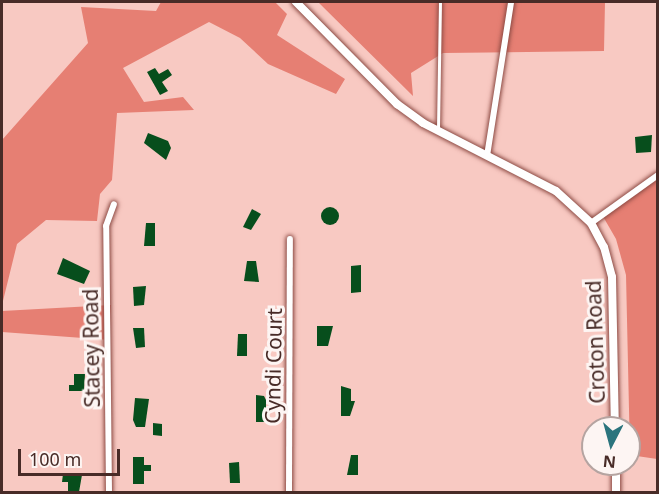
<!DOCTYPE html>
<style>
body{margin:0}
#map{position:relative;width:659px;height:494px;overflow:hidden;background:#f8c9c2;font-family:"Noto Sans",sans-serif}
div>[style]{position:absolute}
.forest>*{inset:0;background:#e67f73}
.building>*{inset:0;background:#074e1c}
.round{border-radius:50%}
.roads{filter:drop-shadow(0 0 2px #8d4b44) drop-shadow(0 0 2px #8d4b44)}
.lane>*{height:3px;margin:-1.5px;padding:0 1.5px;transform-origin:1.5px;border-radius:1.5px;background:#fff}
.street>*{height:6px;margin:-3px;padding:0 3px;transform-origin:3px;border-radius:3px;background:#fff}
.secondary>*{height:8px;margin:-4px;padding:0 4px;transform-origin:4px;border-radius:4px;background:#fff}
span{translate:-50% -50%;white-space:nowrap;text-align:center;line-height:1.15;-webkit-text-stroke:6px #fdf5f3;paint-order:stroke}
.street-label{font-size:21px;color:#482b27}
.frame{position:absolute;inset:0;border:3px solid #482b27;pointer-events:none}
.north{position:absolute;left:581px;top:416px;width:60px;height:60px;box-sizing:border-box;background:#fdf5f3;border:2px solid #b5a4a1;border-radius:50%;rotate:186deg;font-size:16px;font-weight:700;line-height:24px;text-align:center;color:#482b27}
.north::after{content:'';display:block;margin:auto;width:21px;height:27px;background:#2b747d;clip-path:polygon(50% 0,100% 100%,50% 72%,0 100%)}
.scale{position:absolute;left:18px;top:449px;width:102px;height:27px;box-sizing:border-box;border:3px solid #482b27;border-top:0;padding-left:8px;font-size:18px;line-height:21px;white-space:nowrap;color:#482b27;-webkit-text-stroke:4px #fdf5f3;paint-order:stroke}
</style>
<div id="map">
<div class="forest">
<div style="clip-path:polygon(161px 2px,275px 2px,287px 14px,277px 35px,345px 79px,336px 94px,268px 64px,240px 38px,209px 22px,123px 68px,144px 102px,183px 97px,194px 110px,117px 113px,112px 180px,100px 194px,97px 221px,46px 220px,17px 244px,2px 305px,2px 140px,88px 43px,81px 7px,156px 11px)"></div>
<div style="clip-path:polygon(318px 2px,605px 2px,604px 51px,443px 53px,411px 73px,413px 96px)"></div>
<div style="clip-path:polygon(657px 174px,657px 459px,630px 455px,626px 275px,616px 239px,601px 213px)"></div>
<div style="clip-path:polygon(111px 305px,110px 340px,2px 332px,2px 311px)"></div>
</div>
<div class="building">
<div style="clip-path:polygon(155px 68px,159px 74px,168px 69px,172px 75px,162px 82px,168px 91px,160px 95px,147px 72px)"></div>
<div style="clip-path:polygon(148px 133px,168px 141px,171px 148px,166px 160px,144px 143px)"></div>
<div style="clip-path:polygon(652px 135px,651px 152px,636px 153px,635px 137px)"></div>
<div class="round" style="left:321px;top:207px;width:18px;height:18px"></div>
<div style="clip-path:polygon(252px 209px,261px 214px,251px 230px,243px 227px)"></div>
<div style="clip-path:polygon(146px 223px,155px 223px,155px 246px,144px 246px)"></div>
<div style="clip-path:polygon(63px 258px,90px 271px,84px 284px,57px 274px)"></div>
<div style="clip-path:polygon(247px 261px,256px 261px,259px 282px,244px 281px)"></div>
<div style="clip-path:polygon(361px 265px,361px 292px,351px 293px,351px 266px)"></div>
<div style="clip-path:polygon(146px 286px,144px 305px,134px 306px,133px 287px)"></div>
<div style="clip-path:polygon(317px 326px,333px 326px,328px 346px,317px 346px)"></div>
<div style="clip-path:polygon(133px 328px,144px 328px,145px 347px,136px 348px)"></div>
<div style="clip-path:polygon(238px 334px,247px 334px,247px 356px,237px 356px)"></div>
<div style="clip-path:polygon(74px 374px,85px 374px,84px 391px,69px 391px,69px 385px,74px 385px)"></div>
<div style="clip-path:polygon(341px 386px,351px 389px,351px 401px,355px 401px,350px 416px,341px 416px)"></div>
<div style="clip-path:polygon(256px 395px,264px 396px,266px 400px,266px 422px,256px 422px)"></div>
<div style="clip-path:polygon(135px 398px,149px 399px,145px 427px,136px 427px,133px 420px)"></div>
<div style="clip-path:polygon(153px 423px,162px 424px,162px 436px,153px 435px)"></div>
<div style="clip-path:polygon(351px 455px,358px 455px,358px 475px,347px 475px)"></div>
<div style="clip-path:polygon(133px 457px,144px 457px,144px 465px,151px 465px,151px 471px,144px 471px,144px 484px,133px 484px)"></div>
<div style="clip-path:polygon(239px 462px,240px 483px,230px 483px,229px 463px)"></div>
<div style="clip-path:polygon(63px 474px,82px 475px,79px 492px,68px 492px,68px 482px,62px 482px)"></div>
</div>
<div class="roads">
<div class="lane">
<div style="left:438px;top:129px;width:127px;rotate:-89.1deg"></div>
</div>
<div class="street">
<div style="left:487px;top:156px;width:156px;rotate:-81.1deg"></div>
<div style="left:591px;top:223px;width:82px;rotate:-35.6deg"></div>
<div style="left:109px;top:492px;width:266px;rotate:-90.6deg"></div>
<div style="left:106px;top:226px;width:23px;rotate:-70deg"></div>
<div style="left:289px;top:492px;width:253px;rotate:-89.8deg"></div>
</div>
<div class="secondary">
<div style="left:296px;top:2px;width:144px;rotate:45.3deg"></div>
<div style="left:397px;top:104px;width:32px;rotate:36deg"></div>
<div style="left:423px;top:123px;width:149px;rotate:27.1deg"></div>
<div style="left:556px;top:191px;width:47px;rotate:42.4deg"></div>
<div style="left:591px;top:223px;width:27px;rotate:62deg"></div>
<div style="left:604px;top:247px;width:31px;rotate:75deg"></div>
<div style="left:612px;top:277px;width:151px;rotate:88.9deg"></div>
<div style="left:616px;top:464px;width:28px;rotate:90deg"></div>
</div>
</div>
<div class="street-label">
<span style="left:595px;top:342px;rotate:-92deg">Croton Road</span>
<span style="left:91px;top:348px;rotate:-91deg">Stacey Road</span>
<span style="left:273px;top:366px;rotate:-89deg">Cyndi Court</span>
</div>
<div class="frame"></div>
<div class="north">N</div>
<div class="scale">100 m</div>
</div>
